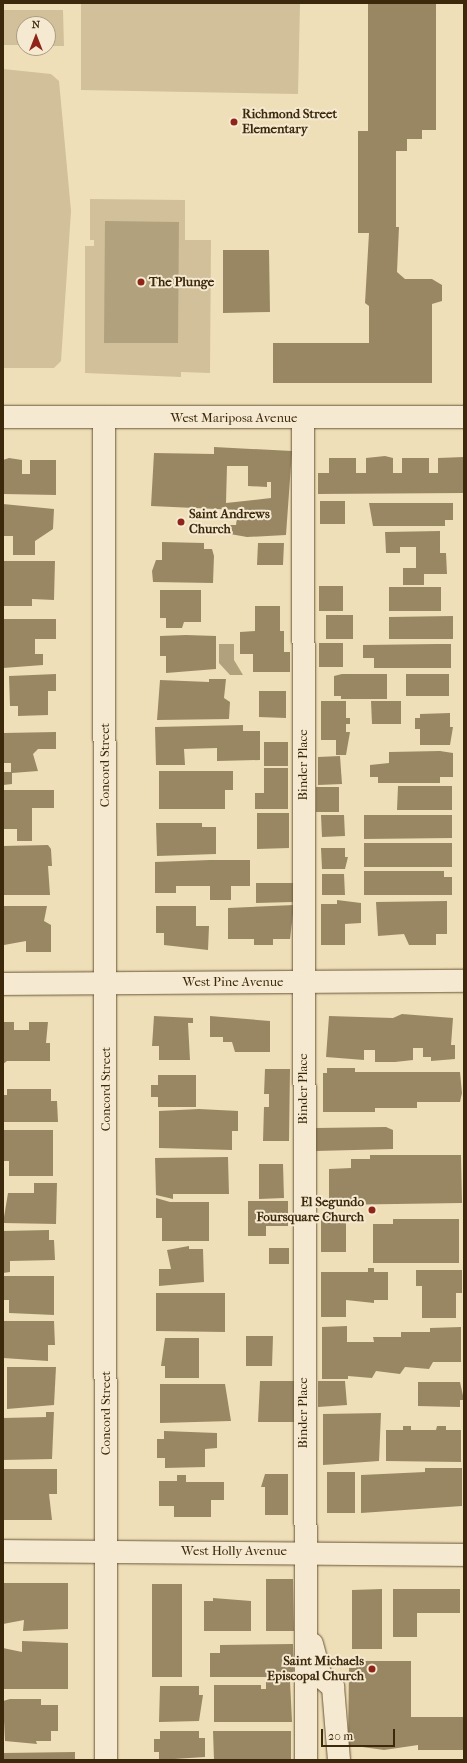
<!DOCTYPE html>
<style>
body{margin:0}
#map{position:relative;width:467px;height:1763px;overflow:hidden;background:#efdfb8;font-family:"IM FELL French Canon",serif}
div>[style]{position:absolute}
.green>*{inset:0;background:#d1c09a}
.water>*{inset:0;background:#b2a17d}
.building>*{inset:0;background:#998764}
.roads{filter:drop-shadow(0 0 1px #695636) drop-shadow(0 0 1px #695636)}
.minor>*{height:22px;margin:-11px;padding:0 11px;transform-origin:11px;border-radius:11px;background:#f5ead1}
.dots>*{width:11px;height:11px;translate:-50% -50%;box-sizing:border-box;border:2px solid #f5ead1;border-radius:50%}
span{translate:-50% -50%;white-space:nowrap;text-align:center;line-height:1.15;-webkit-text-stroke:4px #f5ead1;paint-order:stroke}
.poi-label{font-size:13px;color:#3c280a;font-weight:700}
.left{translate:0 -50%;text-align:left}
.right{translate:-100% -50%;text-align:right}
.street-label{font-size:13px;color:#3c280a}
.frame{position:absolute;inset:0;border:4px solid #3c280a;pointer-events:none}
.north{position:absolute;left:16px;top:16px;width:40px;height:40px;box-sizing:border-box;background:#f5ead1;border:1px solid #ab9c81;border-radius:50%;rotate:0deg;font-size:11px;font-weight:700;line-height:16px;text-align:center;color:#3c280a}
.north::after{content:'';display:block;margin:auto;width:14px;height:18px;background:#8f2418;clip-path:polygon(50% 0,100% 100%,50% 72%,0 100%)}
.scale{position:absolute;left:321px;top:1729px;width:74px;height:18px;box-sizing:border-box;border:2px solid #3c280a;border-top:0;padding-left:5px;font-size:12px;line-height:14px;white-space:nowrap;color:#3c280a;-webkit-text-stroke:3px #f5ead1;paint-order:stroke}
</style>
<div id="map">
<div class="green">
<div style="clip-path:polygon(81px 3px,300px 3px,298px 94px,81px 90px)"></div>
<div style="clip-path:polygon(3px 10px,63px 10px,64px 46px,48px 46px,48px 24px,24px 24px,24px 45px,3px 45px)"></div>
<div style="clip-path:polygon(3px 69px,51px 74px,59px 81px,71px 211px,61px 361px,54px 368px,3px 368px)"></div>
<div style="clip-path:polygon(90px 199px,185px 200px,185px 240px,211px 240px,210px 373px,181px 372px,181px 377px,85px 373px,85px 246px,94px 246px,94px 240px,90px 240px)"></div>
</div>
<div class="water">
<div style="clip-path:polygon(105px 221px,179px 222px,178px 343px,104px 343px)"></div>
<div style="clip-path:polygon(219px 644px,234px 644px,234px 660px,243px 675px,230px 675px,219px 663px)"></div>
</div>
<div class="building">
<div style="clip-path:polygon(368px 3px,436px 3px,436px 130px,422px 130px,422px 139px,407px 139px,407px 151px,396px 151px,396px 227px,399px 227px,397px 272px,405px 279px,432px 279px,442px 285px,442px 301px,432px 304px,432px 383px,273px 383px,273px 343px,369px 343px,369px 306px,365px 303px,369px 233px,358px 233px,358px 131px,368px 131px)"></div>
<div style="clip-path:polygon(223px 250px,269px 250px,270px 312px,223px 313px)"></div>
<div style="clip-path:polygon(evenodd,214px 447px,292px 451px,286px 535px,247px 537px,230px 534px,230px 525px,236px 525px,238px 510px,151px 506px,154px 453px,214px 454px,214px 447px,227px 466px,248px 466px,248px 486px,267px 487px,267px 482px,271px 482px,271px 498px,226px 503px,227px 466px)"></div>
<div style="clip-path:polygon(385px 456px,393px 458px,393px 473px,402px 473px,402px 458px,429px 458px,429px 473px,438px 473px,438px 458px,464px 457px,464px 493px,318px 494px,318px 473px,329px 473px,329px 458px,356px 458px,356px 473px,366px 473px,366px 458px)"></div>
<div style="clip-path:polygon(9px 458px,22px 460px,22px 474px,30px 474px,30px 460px,56px 460px,56px 495px,3px 494px,3px 460px)"></div>
<div style="clip-path:polygon(320px 501px,345px 501px,345px 524px,320px 524px)"></div>
<div style="clip-path:polygon(369px 503px,453px 503px,453px 520px,445px 520px,445px 526px,373px 526px)"></div>
<div style="clip-path:polygon(3px 504px,54px 509px,53px 529px,35px 541px,35px 555px,13px 555px,13px 536px,3px 536px)"></div>
<div style="clip-path:polygon(440px 531px,440px 553px,446px 553px,447px 574px,424px 574px,424px 585px,403px 585px,403px 568px,416px 568px,416px 547px,400px 547px,400px 553px,386px 553px,385px 532px)"></div>
<div style="clip-path:polygon(162px 542px,204px 543px,204px 549px,212px 549px,214px 556px,213px 583px,153px 582px,152px 571px,156px 560px,162px 560px)"></div>
<div style="clip-path:polygon(258px 543px,284px 543px,283px 565px,257px 565px)"></div>
<div style="clip-path:polygon(3px 561px,55px 561px,54px 600px,32px 599px,32px 606px,3px 606px)"></div>
<div style="clip-path:polygon(319px 586px,343px 586px,343px 611px,319px 611px)"></div>
<div style="clip-path:polygon(389px 587px,441px 587px,441px 611px,389px 611px)"></div>
<div style="clip-path:polygon(160px 590px,201px 590px,201px 622px,184px 622px,182px 628px,166px 628px,166px 618px,160px 618px)"></div>
<div style="clip-path:polygon(255px 606px,280px 606px,280px 631px,284px 631px,284px 652px,290px 652px,290px 672px,253px 672px,253px 654px,240px 654px,240px 632px,255px 631px)"></div>
<div style="clip-path:polygon(326px 615px,353px 615px,353px 639px,326px 639px)"></div>
<div style="clip-path:polygon(453px 616px,453px 639px,389px 639px,389px 617px)"></div>
<div style="clip-path:polygon(3px 619px,56px 619px,56px 639px,35px 639px,35px 654px,43px 654px,43px 665px,3px 668px)"></div>
<div style="clip-path:polygon(186px 635px,216px 636px,216px 669px,166px 673px,166px 656px,160px 656px,160px 636px)"></div>
<div style="clip-path:polygon(319px 643px,343px 643px,343px 667px,319px 667px)"></div>
<div style="clip-path:polygon(437px 644px,451px 644px,451px 668px,374px 668px,374px 658px,363px 658px,363px 645px)"></div>
<div style="clip-path:polygon(56px 674px,56px 691px,48px 691px,48px 715px,18px 716px,18px 706px,10px 706px,9px 676px)"></div>
<div style="clip-path:polygon(342px 674px,387px 674px,387px 699px,341px 699px,341px 696px,334px 696px,334px 676px)"></div>
<div style="clip-path:polygon(406px 674px,449px 674px,449px 696px,406px 696px)"></div>
<div style="clip-path:polygon(209px 679px,226px 679px,224px 698px,230px 702px,229px 719px,157px 720px,160px 680px,209px 682px)"></div>
<div style="clip-path:polygon(259px 691px,286px 691px,286px 718px,259px 717px)"></div>
<div style="clip-path:polygon(321px 701px,346px 701px,346px 718px,350px 718px,350px 724px,346px 724px,346px 732px,350px 732px,346px 755px,336px 755px,336px 740px,321px 740px)"></div>
<div style="clip-path:polygon(371px 701px,401px 701px,401px 724px,372px 724px)"></div>
<div style="clip-path:polygon(450px 713px,450px 727px,453px 727px,450px 745px,420px 745px,420px 729px,415px 729px,415px 718px,420px 718px,420px 714px)"></div>
<div style="clip-path:polygon(243px 725px,243px 731px,260px 731px,260px 760px,217px 761px,217px 748px,184px 749px,185px 765px,156px 765px,155px 727px)"></div>
<div style="clip-path:polygon(56px 732px,56px 749px,38px 749px,33px 754px,38px 771px,12px 773px,12px 784px,3px 785px,3px 772px,11px 772px,11px 763px,3px 763px,3px 733px)"></div>
<div style="clip-path:polygon(264px 742px,288px 742px,288px 766px,264px 766px)"></div>
<div style="clip-path:polygon(440px 751px,453px 753px,453px 777px,440px 777px,440px 783px,378px 783px,378px 777px,370px 777px,370px 765px,389px 763px,389px 752px)"></div>
<div style="clip-path:polygon(340px 756px,342px 784px,318px 785px,318px 757px)"></div>
<div style="clip-path:polygon(264px 768px,288px 768px,288px 809px,255px 809px,255px 793px,264px 793px)"></div>
<div style="clip-path:polygon(159px 771px,233px 771px,233px 790px,225px 790px,225px 809px,159px 809px)"></div>
<div style="clip-path:polygon(398px 786px,452px 786px,452px 810px,397px 810px)"></div>
<div style="clip-path:polygon(316px 787px,339px 787px,339px 812px,316px 812px)"></div>
<div style="clip-path:polygon(3px 790px,54px 790px,54px 808px,32px 808px,32px 841px,17px 841px,17px 829px,3px 829px)"></div>
<div style="clip-path:polygon(257px 813px,289px 813px,289px 848px,257px 849px)"></div>
<div style="clip-path:polygon(321px 815px,344px 815px,345px 836px,322px 837px)"></div>
<div style="clip-path:polygon(364px 815px,452px 815px,452px 838px,364px 839px)"></div>
<div style="clip-path:polygon(156px 823px,202px 823px,202px 827px,216px 827px,216px 854px,157px 856px)"></div>
<div style="clip-path:polygon(364px 843px,452px 843px,452px 867px,364px 867px)"></div>
<div style="clip-path:polygon(48px 845px,51px 849px,52px 866px,48px 866px,50px 895px,3px 895px,3px 846px)"></div>
<div style="clip-path:polygon(321px 848px,345px 848px,345px 857px,348px 857px,345px 869px,322px 869px)"></div>
<div style="clip-path:polygon(210px 860px,250px 860px,250px 886px,231px 886px,231px 900px,210px 900px,210px 886px,176px 886px,176px 893px,155px 893px,155px 862px)"></div>
<div style="clip-path:polygon(364px 871px,444px 871px,444px 877px,452px 877px,452px 895px,364px 895px)"></div>
<div style="clip-path:polygon(322px 874px,344px 874px,345px 895px,322px 895px)"></div>
<div style="clip-path:polygon(256px 883px,293px 883px,293px 902px,256px 903px)"></div>
<div style="clip-path:polygon(337px 900px,361px 903px,361px 923px,345px 924px,345px 945px,321px 945px,321px 904px,337px 904px)"></div>
<div style="clip-path:polygon(447px 901px,447px 934px,436px 934px,436px 945px,409px 945px,404px 934px,378px 936px,376px 902px)"></div>
<div style="clip-path:polygon(294px 905px,290px 939px,273px 939px,273px 945px,254px 945px,254px 939px,228px 939px,228px 908px)"></div>
<div style="clip-path:polygon(3px 906px,47px 906px,44px 921px,51px 925px,51px 952px,26px 952px,26px 941px,4px 945px)"></div>
<div style="clip-path:polygon(156px 906px,196px 906px,196px 926px,209px 926px,208px 950px,164px 945px,164px 933px,156px 933px)"></div>
<div style="clip-path:polygon(402px 1014px,453px 1018px,451px 1045px,455px 1045px,455px 1059px,431px 1061px,431px 1057px,423px 1057px,423px 1048px,413px 1048px,413px 1060px,395px 1062px,375px 1062px,375px 1050px,364px 1050px,364px 1060px,326px 1057px,329px 1016px,393px 1018px)"></div>
<div style="clip-path:polygon(154px 1016px,193px 1018px,193px 1023px,188px 1023px,190px 1060px,159px 1060px,159px 1046px,152px 1046px)"></div>
<div style="clip-path:polygon(210px 1016px,270px 1021px,270px 1052px,235px 1052px,232px 1042px,223px 1042px,223px 1037px,210px 1037px)"></div>
<div style="clip-path:polygon(3px 1022px,14px 1022px,14px 1030px,29px 1030px,29px 1022px,48px 1022px,46px 1043px,50px 1043px,50px 1061px,7px 1061px,3px 1064px)"></div>
<div style="clip-path:polygon(327px 1068px,355px 1068px,355px 1072px,460px 1072px,462px 1093px,460px 1102px,417px 1102px,417px 1108px,375px 1108px,375px 1112px,323px 1112px,323px 1073px,327px 1073px)"></div>
<div style="clip-path:polygon(265px 1069px,290px 1069px,289px 1141px,263px 1141px,264px 1107px,269px 1107px,269px 1094px,264px 1094px)"></div>
<div style="clip-path:polygon(158px 1075px,196px 1075px,196px 1107px,158px 1107px,158px 1097px,151px 1097px,151px 1085px,158px 1085px)"></div>
<div style="clip-path:polygon(7px 1089px,51px 1089px,51px 1101px,57px 1101px,58px 1122px,3px 1122px,3px 1095px,7px 1095px)"></div>
<div style="clip-path:polygon(199px 1109px,238px 1111px,238px 1131px,232px 1131px,232px 1150px,159px 1148px,159px 1111px)"></div>
<div style="clip-path:polygon(386px 1127px,393px 1130px,393px 1149px,316px 1151px,316px 1128px)"></div>
<div style="clip-path:polygon(3px 1130px,53px 1130px,53px 1176px,9px 1176px,9px 1161px,3px 1161px)"></div>
<div style="clip-path:polygon(370px 1155px,461px 1155px,462px 1203px,329px 1205px,329px 1169px,351px 1168px,351px 1159px,370px 1159px)"></div>
<div style="clip-path:polygon(228px 1157px,229px 1194px,173px 1194px,173px 1199px,156px 1195px,155px 1158px)"></div>
<div style="clip-path:polygon(259px 1164px,283px 1164px,284px 1198px,259px 1199px)"></div>
<div style="clip-path:polygon(34px 1183px,57px 1183px,56px 1224px,3px 1223px,8px 1193px,34px 1193px)"></div>
<div style="clip-path:polygon(156px 1198px,170px 1202px,209px 1202px,209px 1241px,162px 1241px,162px 1218px,156px 1218px)"></div>
<div style="clip-path:polygon(248px 1201px,288px 1201px,288px 1226px,266px 1226px,266px 1236px,248px 1236px)"></div>
<div style="clip-path:polygon(321px 1216px,346px 1216px,346px 1252px,321px 1252px)"></div>
<div style="clip-path:polygon(393px 1219px,459px 1219px,459px 1263px,373px 1263px,373px 1224px,393px 1224px)"></div>
<div style="clip-path:polygon(49px 1230px,49px 1240px,54px 1240px,55px 1260px,10px 1261px,10px 1272px,3px 1273px,3px 1231px)"></div>
<div style="clip-path:polygon(189px 1246px,189px 1249px,203px 1249px,204px 1282px,159px 1286px,159px 1269px,171px 1269px,167px 1250px)"></div>
<div style="clip-path:polygon(269px 1248px,289px 1248px,289px 1264px,269px 1264px)"></div>
<div style="clip-path:polygon(368px 1268px,374px 1268px,374px 1272px,388px 1272px,388px 1300px,374px 1300px,374px 1303px,346px 1300px,346px 1317px,321px 1317px,321px 1272px,368px 1272px)"></div>
<div style="clip-path:polygon(416px 1270px,462px 1270px,462px 1293px,456px 1293px,456px 1318px,422px 1318px,422px 1286px,416px 1286px)"></div>
<div style="clip-path:polygon(3px 1276px,54px 1276px,54px 1315px,9px 1313px,9px 1300px,3px 1300px)"></div>
<div style="clip-path:polygon(156px 1293px,225px 1293px,225px 1332px,156px 1331px)"></div>
<div style="clip-path:polygon(3px 1321px,54px 1321px,55px 1345px,48px 1345px,48px 1361px,3px 1358px)"></div>
<div style="clip-path:polygon(347px 1326px,347px 1342px,374px 1342px,373px 1337px,401px 1337px,401px 1332px,430px 1332px,430px 1328px,461px 1327px,461px 1362px,433px 1362px,429px 1369px,405px 1367px,400px 1374px,376px 1371px,372px 1378px,348px 1376px,348px 1379px,322px 1379px,322px 1327px)"></div>
<div style="clip-path:polygon(246px 1336px,273px 1336px,272px 1366px,246px 1366px)"></div>
<div style="clip-path:polygon(165px 1338px,199px 1338px,199px 1378px,165px 1378px,165px 1366px,161px 1366px)"></div>
<div style="clip-path:polygon(7px 1367px,56px 1367px,54px 1405px,7px 1409px)"></div>
<div style="clip-path:polygon(260px 1381px,294px 1381px,294px 1422px,258px 1422px)"></div>
<div style="clip-path:polygon(318px 1381px,345px 1381px,347px 1405px,318px 1407px)"></div>
<div style="clip-path:polygon(418px 1382px,460px 1382px,464px 1400px,460px 1400px,460px 1407px,418px 1406px)"></div>
<div style="clip-path:polygon(160px 1384px,225px 1384px,231px 1421px,160px 1423px)"></div>
<div style="clip-path:polygon(46px 1412px,54px 1412px,52px 1459px,3px 1460px,3px 1418px,46px 1417px)"></div>
<div style="clip-path:polygon(381px 1413px,379px 1461px,323px 1465px,323px 1414px)"></div>
<div style="clip-path:polygon(403px 1426px,411px 1426px,411px 1430px,436px 1430px,437px 1426px,446px 1426px,446px 1430px,461px 1430px,461px 1462px,386px 1461px,386px 1430px,403px 1430px)"></div>
<div style="clip-path:polygon(164px 1431px,217px 1433px,217px 1448px,205px 1449px,205px 1467px,165px 1468px,165px 1458px,157px 1458px,157px 1439px,164px 1439px)"></div>
<div style="clip-path:polygon(425px 1468px,462px 1468px,462px 1506px,361px 1513px,361px 1475px,425px 1472px)"></div>
<div style="clip-path:polygon(3px 1469px,57px 1469px,57px 1494px,49px 1494px,52px 1520px,3px 1520px)"></div>
<div style="clip-path:polygon(327px 1472px,355px 1472px,355px 1513px,327px 1513px)"></div>
<div style="clip-path:polygon(265px 1474px,288px 1474px,288px 1515px,265px 1515px,265px 1487px,261px 1487px)"></div>
<div style="clip-path:polygon(177px 1475px,186px 1475px,186px 1482px,224px 1482px,224px 1500px,211px 1500px,211px 1517px,174px 1517px,174px 1506px,159px 1506px,159px 1481px,177px 1481px)"></div>
<div style="clip-path:polygon(266px 1579px,293px 1579px,294px 1631px,266px 1631px)"></div>
<div style="clip-path:polygon(3px 1583px,68px 1583px,68px 1629px,23px 1631px,24px 1620px,3px 1624px)"></div>
<div style="clip-path:polygon(152px 1584px,182px 1584px,182px 1677px,152px 1677px)"></div>
<div style="clip-path:polygon(382px 1589px,382px 1649px,352px 1649px,352px 1590px)"></div>
<div style="clip-path:polygon(393px 1589px,460px 1589px,460px 1613px,417px 1613px,417px 1637px,393px 1637px)"></div>
<div style="clip-path:polygon(213px 1598px,251px 1601px,251px 1631px,204px 1631px,204px 1601px,213px 1601px)"></div>
<div style="clip-path:polygon(22px 1641px,68px 1643px,68px 1689px,3px 1689px,3px 1648px,22px 1652px)"></div>
<div style="clip-path:polygon(293px 1644px,294px 1677px,210px 1677px,210px 1653px,220px 1653px,220px 1645px)"></div>
<div style="clip-path:polygon(356px 1661px,411px 1661px,411px 1717px,464px 1717px,464px 1750px,418px 1750px,418px 1745px,384px 1750px,348px 1745px,349px 1668px,356px 1668px)"></div>
<div style="clip-path:polygon(266px 1681px,290px 1681px,292px 1722px,214px 1722px,214px 1685px,261px 1685px,261px 1689px,266px 1689px)"></div>
<div style="clip-path:polygon(160px 1686px,199px 1686px,199px 1695px,203px 1695px,199px 1721px,159px 1722px)"></div>
<div style="clip-path:polygon(10px 1699px,41px 1699px,41px 1705px,58px 1705px,58px 1731px,51px 1731px,51px 1741px,36px 1741px,37px 1744px,5px 1741px,3px 1701px)"></div>
<div style="clip-path:polygon(160px 1731px,199px 1731px,199px 1738px,205px 1738px,205px 1757px,159px 1760px,159px 1752px,154px 1752px,154px 1739px,160px 1739px)"></div>
<div style="clip-path:polygon(213px 1731px,291px 1731px,291px 1760px,214px 1760px)"></div>
<div style="clip-path:polygon(75px 1752px,75px 1760px,3px 1760px,3px 1753px)"></div>
</div>
<div class="roads">
<div class="minor">
<div style="left:3px;top:417px;width:461px"></div>
<div style="left:104px;top:417px;width:1343px;rotate:89.91deg"></div>
<div style="left:303px;top:418px;width:1342px;rotate:89.87deg"></div>
<div style="left:3px;top:984px;width:461px;rotate:-0.4deg"></div>
<div style="left:3px;top:1551px;width:461px;rotate:0.5deg"></div>
<div style="left:312px;top:1644px;width:34px;rotate:75deg"></div>
<div style="left:321px;top:1677px;width:16px;rotate:40deg"></div>
<div style="left:333px;top:1687px;width:73px;rotate:85.3deg"></div>
</div>
</div>
<div class="dots">
<div style="left:234px;top:122px;background:#8f2418"></div>
<div style="left:141px;top:282px;background:#8f2418"></div>
<div style="left:181px;top:522px;background:#8f2418"></div>
<div style="left:372px;top:1210px;background:#8f2418"></div>
<div style="left:372px;top:1669px;background:#8f2418"></div>
</div>
<div class="poi-label">
<span class="left" style="left:242px;top:122px">Richmond Street<br>Elementary</span>
<span class="left" style="left:149px;top:282px">The Plunge</span>
<span class="left" style="left:189px;top:522px">Saint Andrews<br>Church</span>
<span class="right" style="left:364px;top:1210px">El Segundo<br>Foursquare Church</span>
<span class="right" style="left:364px;top:1669px">Saint Michaels<br>Episcopal Church</span>
</div>
<div class="street-label">
<span style="left:234px;top:418px">West Mariposa Avenue</span>
<span style="left:105px;top:765px;rotate:-90deg">Concord Street</span>
<span style="left:303px;top:765px;rotate:-90deg">Binder Place</span>
<span style="left:233px;top:982px">West Pine Avenue</span>
<span style="left:106px;top:1089px;rotate:-90deg">Concord Street</span>
<span style="left:303px;top:1089px;rotate:-90deg">Binder Place</span>
<span style="left:106px;top:1413px;rotate:-90deg">Concord Street</span>
<span style="left:303px;top:1413px;rotate:-90deg">Binder Place</span>
<span style="left:234px;top:1551px">West Holly Avenue</span>
</div>
<div class="frame"></div>
<div class="north">N</div>
<div class="scale">20 m</div>
</div>
